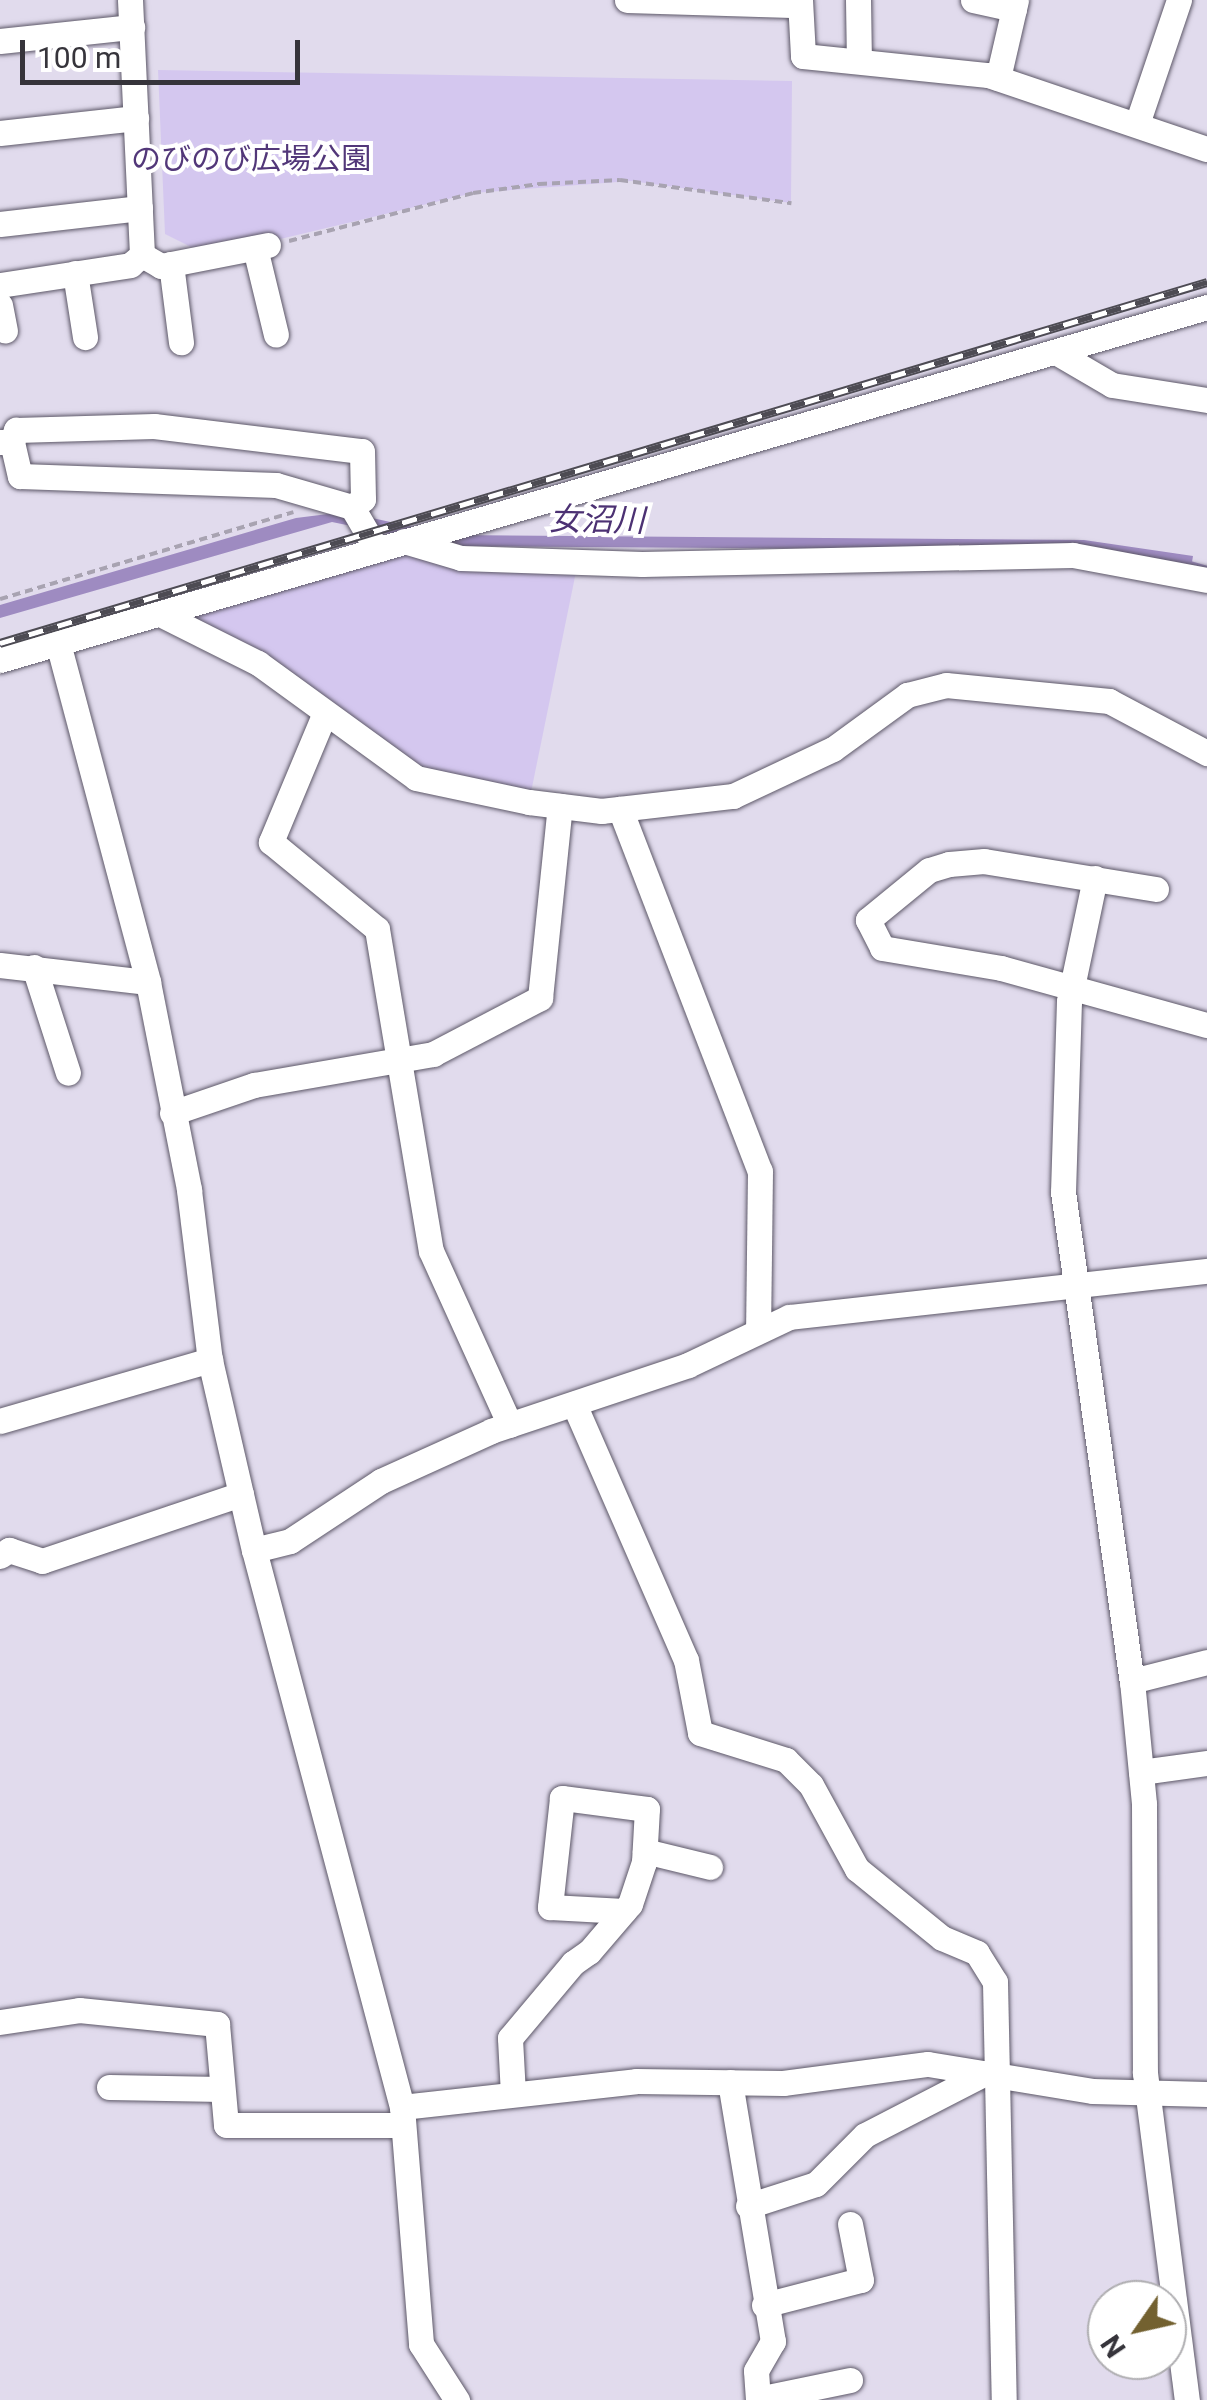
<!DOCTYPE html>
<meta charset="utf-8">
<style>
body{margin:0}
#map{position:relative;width:1207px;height:2400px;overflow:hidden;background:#e1dbed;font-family:Roboto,"Noto Sans JP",sans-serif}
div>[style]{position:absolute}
.green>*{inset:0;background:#d4c7ef}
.water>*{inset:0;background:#9e8bc1}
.stream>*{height:5px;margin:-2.5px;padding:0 2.5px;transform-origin:2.5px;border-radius:2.5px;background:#9e8bc1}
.path>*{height:4px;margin-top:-2px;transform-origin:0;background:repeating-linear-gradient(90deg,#a8a3b1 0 8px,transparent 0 13px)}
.roads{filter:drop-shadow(0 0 2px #5d5868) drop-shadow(0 0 2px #5d5868)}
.minor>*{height:25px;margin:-12.5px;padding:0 12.5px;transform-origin:12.5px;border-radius:12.5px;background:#fff}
.rail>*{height:9px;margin-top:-4.5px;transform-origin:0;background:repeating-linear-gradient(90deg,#fff 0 15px,#4d4b53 0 30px);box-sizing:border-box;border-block:2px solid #4d4b53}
span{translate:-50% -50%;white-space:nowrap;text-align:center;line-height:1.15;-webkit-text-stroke:8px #fff;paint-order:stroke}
.park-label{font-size:30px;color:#523779}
.water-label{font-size:32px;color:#4c3173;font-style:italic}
.north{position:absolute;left:1087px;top:2280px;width:100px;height:100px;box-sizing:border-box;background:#fff;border:2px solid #afaeb1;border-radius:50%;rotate:236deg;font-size:28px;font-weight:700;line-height:40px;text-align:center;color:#36343b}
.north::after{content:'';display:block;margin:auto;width:35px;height:45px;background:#736130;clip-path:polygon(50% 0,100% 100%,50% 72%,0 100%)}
.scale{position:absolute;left:20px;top:40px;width:280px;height:45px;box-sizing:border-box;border:5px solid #36343b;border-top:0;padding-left:12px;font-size:30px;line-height:35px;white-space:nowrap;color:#36343b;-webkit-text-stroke:8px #fff;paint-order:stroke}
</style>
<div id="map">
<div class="green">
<div style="clip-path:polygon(158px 70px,792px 81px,791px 203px,631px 181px,473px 193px,209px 256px,165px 234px)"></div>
<div style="clip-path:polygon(376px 548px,578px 562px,529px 802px,416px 778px,160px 614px)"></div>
</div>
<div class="water">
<div style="clip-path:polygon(344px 512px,451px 535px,1084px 540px,1193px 556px,1191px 568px,877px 549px,449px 546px,332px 522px,0 618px,0 605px,296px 518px)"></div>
</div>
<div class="stream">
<div style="left:1186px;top:562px;width:22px;rotate:16deg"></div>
</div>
<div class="path">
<div style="left:289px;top:241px;width:190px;rotate:-14.6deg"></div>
<div style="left:473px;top:193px;width:67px;rotate:-7.8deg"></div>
<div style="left:539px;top:184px;width:81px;rotate:-2.8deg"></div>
<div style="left:620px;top:180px;width:173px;rotate:7.7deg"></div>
<div style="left:0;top:599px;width:306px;rotate:-16.5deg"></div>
</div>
<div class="roads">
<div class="minor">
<div style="left:130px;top:0;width:255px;rotate:87.3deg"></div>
<div style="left:627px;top:0;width:173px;rotate:1.7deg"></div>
<div style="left:800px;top:0;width:56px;rotate:86.9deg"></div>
<div style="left:803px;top:56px;width:186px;rotate:5.9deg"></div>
<div style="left:988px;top:75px;width:231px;rotate:18.7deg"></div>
<div style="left:858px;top:0;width:61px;rotate:89.1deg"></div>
<div style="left:973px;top:0;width:42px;rotate:12.4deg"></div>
<div style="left:0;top:41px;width:133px;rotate:-6.1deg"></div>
<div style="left:998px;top:78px;width:80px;rotate:-77deg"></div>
<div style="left:1138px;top:121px;width:128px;rotate:-71.3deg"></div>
<div style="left:0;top:133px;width:137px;rotate:-6.3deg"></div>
<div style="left:0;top:224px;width:141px;rotate:-6.5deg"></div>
<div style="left:255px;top:248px;width:89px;rotate:76.4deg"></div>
<div style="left:142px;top:255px;width:22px;rotate:30deg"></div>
<div style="left:161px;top:266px;width:109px;rotate:-11.1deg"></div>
<div style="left:171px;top:264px;width:79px;rotate:82.7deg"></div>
<div style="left:75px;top:273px;width:65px;rotate:81.1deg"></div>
<div style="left:0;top:285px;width:132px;rotate:-8.7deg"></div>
<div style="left:130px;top:265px;width:16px;rotate:-40deg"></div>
<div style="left:0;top:305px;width:26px;rotate:79deg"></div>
<div style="left:1059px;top:354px;width:61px;rotate:30.3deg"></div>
<div style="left:1112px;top:385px;width:96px;rotate:9deg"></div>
<div style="left:0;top:442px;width:12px"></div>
<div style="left:12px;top:442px;width:35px;rotate:77deg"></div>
<div style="left:20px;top:476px;width:256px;rotate:2deg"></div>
<div style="left:276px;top:485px;width:79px;rotate:16.1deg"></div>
<div style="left:352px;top:507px;width:48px;rotate:59.7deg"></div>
<div style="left:12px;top:442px;width:13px;rotate:-72deg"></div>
<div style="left:16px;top:430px;width:138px;rotate:-1.7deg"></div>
<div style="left:154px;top:426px;width:209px;rotate:6.9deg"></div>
<div style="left:362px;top:451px;width:48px;rotate:88.8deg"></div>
<div style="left:363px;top:499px;width:14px;rotate:144deg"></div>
<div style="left:404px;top:541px;width:59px;rotate:16.6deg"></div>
<div style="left:461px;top:558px;width:181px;rotate:1.9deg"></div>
<div style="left:642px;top:564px;width:431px;rotate:-1.2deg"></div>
<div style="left:1073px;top:555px;width:136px;rotate:10.6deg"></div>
<div style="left:160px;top:614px;width:110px;rotate:26.6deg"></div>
<div style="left:258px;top:663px;width:195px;rotate:36deg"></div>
<div style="left:416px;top:778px;width:116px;rotate:12deg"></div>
<div style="left:529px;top:802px;width:73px;rotate:7.1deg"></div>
<div style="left:601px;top:811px;width:133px;rotate:-6.5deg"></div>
<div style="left:733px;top:796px;width:110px;rotate:-25.2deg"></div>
<div style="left:833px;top:749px;width:92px;rotate:-36.1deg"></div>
<div style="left:907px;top:695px;width:40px;rotate:-14.4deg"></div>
<div style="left:946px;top:685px;width:164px;rotate:5.6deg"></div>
<div style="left:1109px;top:701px;width:111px;rotate:28deg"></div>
<div style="left:58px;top:643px;width:351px;rotate:75.1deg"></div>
<div style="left:148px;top:982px;width:212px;rotate:78.8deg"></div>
<div style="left:189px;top:1190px;width:171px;rotate:83deg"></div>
<div style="left:210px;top:1360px;width:195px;rotate:77deg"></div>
<div style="left:254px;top:1550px;width:576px;rotate:75.12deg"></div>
<div style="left:402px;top:2107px;width:238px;rotate:85.4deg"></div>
<div style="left:421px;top:2344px;width:67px;rotate:57.3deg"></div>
<div style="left:0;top:660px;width:1258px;rotate:-16.3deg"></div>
<div style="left:324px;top:715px;width:138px;rotate:112.7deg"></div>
<div style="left:271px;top:842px;width:137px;rotate:39.4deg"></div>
<div style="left:377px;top:929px;width:326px;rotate:80.5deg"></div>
<div style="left:431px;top:1251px;width:191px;rotate:65.6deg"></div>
<div style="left:620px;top:809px;width:388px;rotate:68.9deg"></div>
<div style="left:760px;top:1171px;width:158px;rotate:90.7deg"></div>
<div style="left:1095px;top:878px;width:126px;rotate:101.9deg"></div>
<div style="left:1069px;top:1001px;width:191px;rotate:91.8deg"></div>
<div style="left:1063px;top:1192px;width:494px;rotate:82deg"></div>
<div style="left:1132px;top:1681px;width:124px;rotate:84.4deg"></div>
<div style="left:1144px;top:1804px;width:269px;rotate:89.8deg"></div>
<div style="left:1145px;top:2073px;width:330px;rotate:82.7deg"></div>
<div style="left:1156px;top:889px;width:174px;rotate:-170.8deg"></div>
<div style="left:984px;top:861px;width:35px;rotate:175deg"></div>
<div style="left:949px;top:864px;width:21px;rotate:163deg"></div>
<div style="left:929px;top:870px;width:79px;rotate:140.7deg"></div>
<div style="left:868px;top:920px;width:31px;rotate:63deg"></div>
<div style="left:882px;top:948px;width:121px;rotate:9.5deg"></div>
<div style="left:1001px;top:968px;width:214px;rotate:15.5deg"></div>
<div style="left:0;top:965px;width:149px;rotate:6.6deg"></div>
<div style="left:34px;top:967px;width:111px;rotate:72.2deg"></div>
<div style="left:172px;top:1113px;width:87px;rotate:-18.9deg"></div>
<div style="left:254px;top:1085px;width:182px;rotate:-9.8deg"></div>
<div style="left:433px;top:1054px;width:121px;rotate:-27.6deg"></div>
<div style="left:540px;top:998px;width:193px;rotate:-84.1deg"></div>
<div style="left:574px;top:1404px;width:279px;rotate:66.4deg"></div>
<div style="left:686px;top:1660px;width:74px;rotate:79.1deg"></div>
<div style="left:700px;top:1733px;width:90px;rotate:17.4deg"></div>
<div style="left:786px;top:1760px;width:35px;rotate:45deg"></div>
<div style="left:811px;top:1785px;width:96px;rotate:61.3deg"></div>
<div style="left:857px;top:1869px;width:109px;rotate:39.1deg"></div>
<div style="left:942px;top:1938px;width:38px;rotate:23deg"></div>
<div style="left:977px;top:1953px;width:34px;rotate:58deg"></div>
<div style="left:995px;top:1982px;width:418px;rotate:88.8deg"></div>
<div style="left:0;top:1421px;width:219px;rotate:-16.2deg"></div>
<div style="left:254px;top:1550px;width:37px;rotate:-14deg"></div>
<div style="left:290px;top:1541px;width:109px;rotate:-33.4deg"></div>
<div style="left:381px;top:1481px;width:121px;rotate:-24.4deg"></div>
<div style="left:491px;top:1431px;width:208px;rotate:-18.5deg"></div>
<div style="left:688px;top:1365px;width:112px;rotate:-25.4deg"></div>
<div style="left:789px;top:1317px;width:421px;rotate:-6.3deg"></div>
<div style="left:0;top:1556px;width:11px;rotate:-34deg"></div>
<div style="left:9px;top:1550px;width:35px;rotate:18deg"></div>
<div style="left:42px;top:1561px;width:210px;rotate:-18.6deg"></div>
<div style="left:1132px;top:1681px;width:77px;rotate:-14.2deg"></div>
<div style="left:1141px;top:1772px;width:67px;rotate:-7.8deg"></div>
<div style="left:645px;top:1851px;width:67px;rotate:13.8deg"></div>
<div style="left:0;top:2022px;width:80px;rotate:-8.6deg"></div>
<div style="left:79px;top:2010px;width:139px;rotate:5.8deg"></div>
<div style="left:217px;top:2024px;width:101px;rotate:84.9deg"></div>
<div style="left:226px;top:2125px;width:177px"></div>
<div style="left:730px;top:2082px;width:263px;rotate:80.6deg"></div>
<div style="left:773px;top:2341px;width:34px;rotate:120deg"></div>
<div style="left:756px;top:2371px;width:29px;rotate:86deg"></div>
<div style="left:109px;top:2087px;width:113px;rotate:1deg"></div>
<div style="left:513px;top:2094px;width:56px;rotate:-93.1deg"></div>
<div style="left:510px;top:2038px;width:98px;rotate:-50deg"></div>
<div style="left:573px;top:1963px;width:19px;rotate:-35deg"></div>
<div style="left:589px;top:1952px;width:63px;rotate:-49.5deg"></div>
<div style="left:630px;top:1904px;width:44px;rotate:-71.6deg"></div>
<div style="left:644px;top:1862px;width:53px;rotate:-86.8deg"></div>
<div style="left:647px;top:1809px;width:86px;rotate:-172.6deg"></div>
<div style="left:562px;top:1798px;width:110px;rotate:96.3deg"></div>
<div style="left:550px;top:1907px;width:74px;rotate:3.1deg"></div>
<div style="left:402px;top:2107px;width:235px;rotate:-6.3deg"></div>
<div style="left:636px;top:2081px;width:147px;rotate:0.8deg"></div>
<div style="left:783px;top:2083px;width:146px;rotate:-7.5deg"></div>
<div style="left:928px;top:2064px;width:166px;rotate:9.3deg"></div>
<div style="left:1092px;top:2091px;width:115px;rotate:1.5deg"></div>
<div style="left:748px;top:2206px;width:71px;rotate:-17.9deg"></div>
<div style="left:816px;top:2184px;width:69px;rotate:-45deg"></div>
<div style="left:865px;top:2135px;width:135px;rotate:-27.3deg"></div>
<div style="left:764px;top:2305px;width:100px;rotate:-14.5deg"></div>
<div style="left:861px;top:2280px;width:57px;rotate:-101.1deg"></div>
<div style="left:758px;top:2399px;width:94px;rotate:-11.7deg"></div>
</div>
</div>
<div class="rail">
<div style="left:0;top:643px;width:1260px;rotate:-16.65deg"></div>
</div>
<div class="park-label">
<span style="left:251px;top:159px">のびのび広場公園</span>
</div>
<div class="water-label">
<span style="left:597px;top:520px;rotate:1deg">女沼川</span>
</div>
<div class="north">N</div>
<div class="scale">100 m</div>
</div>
